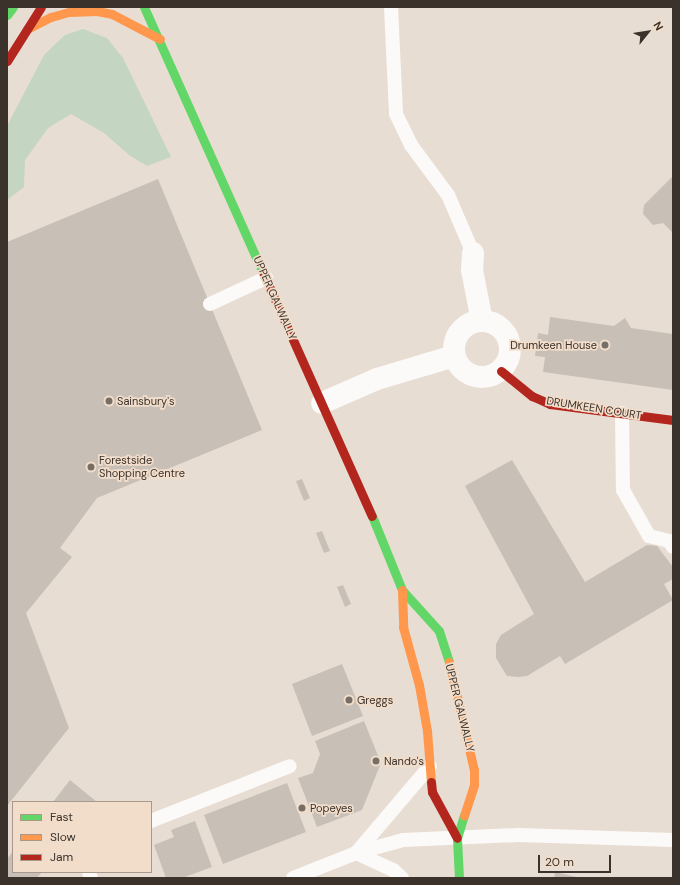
<!DOCTYPE html>
<style>
body{margin:0}
#map{position:relative;width:680px;height:885px;overflow:hidden;background:#e8ddd3;font-family:"DM Sans",sans-serif}
div>[style]{position:absolute}
.green>*{inset:0;background:#c4d5c2}
.building>*{inset:0;background:#c8bfb7}
.lane>*{height:14px;margin:-7px;padding:0 7px;transform-origin:7px;border-radius:7px;background:#fcfaf8}
.street>*{height:22px;margin:-11px;padding:0 11px;transform-origin:11px;border-radius:11px;background:#fcfaf8}
.street>.ring{margin:-11px;padding:0;box-sizing:content-box;background:none;border:22px solid #fcfaf8;border-radius:50%}
.fast>*{height:9px;margin:-4.5px;padding:0 4.5px;transform-origin:4.5px;border-radius:4.5px;background:#63d668}
.slow>*{height:9px;margin:-4.5px;padding:0 4.5px;transform-origin:4.5px;border-radius:4.5px;background:#ff974d}
.jam>*{height:9px;margin:-4.5px;padding:0 4.5px;transform-origin:4.5px;border-radius:4.5px;background:#b3261e}
.dots>*{width:11px;height:11px;translate:-50% -50%;box-sizing:border-box;border:2px solid #f1ddca;border-radius:50%}
span{translate:-50% -50%;white-space:nowrap;text-align:center;line-height:1.15;-webkit-text-stroke:3.5px #f1ddca;paint-order:stroke}
.street-label{font-size:11px;color:#3a322b}
.poi-label{font-size:11px;color:#3a322b}
.right{translate:-100% -50%;text-align:right}
.left{translate:0 -50%;text-align:left}
.frame{position:absolute;inset:0;border:8px solid #3a322b;pointer-events:none}
.legend{position:absolute;left:12px;top:801px;width:140px;height:72px;box-sizing:border-box;background:#f1ddca;border:1px solid #a8998a;margin:0;padding:5px 7px;list-style:none;font-size:12px;color:#3a322b}
.legend li{display:flex;align-items:center;gap:8px;height:20px}
.legend b{width:20px;border:1px solid #a8998a}
.north{position:absolute;left:628px;top:12px;width:40px;height:40px;-webkit-text-stroke:3px #f1ddca;paint-order:stroke;rotate:60deg;font-size:11px;font-weight:700;line-height:16px;text-align:center;color:#3a322b}
.north::after{content:'';display:block;margin:auto;width:14px;height:18px;background:#3a322b;clip-path:polygon(50% 0,100% 100%,50% 72%,0 100%)}
.scale{position:absolute;left:538px;top:855px;width:73px;height:18px;box-sizing:border-box;border:2px solid #3a322b;border-top:0;padding-left:5px;font-size:12px;line-height:14px;white-space:nowrap;color:#3a322b;-webkit-text-stroke:3px #f1ddca;paint-order:stroke}
</style>
<div id="map">
<div class="green">
<div style="clip-path:polygon(83px 29px,107px 38px,123px 58px,171px 157px,147px 166px,129px 155px,104px 133px,71px 114px,48px 128px,25px 160px,24px 187px,7px 200px,7px 126px,44px 55px,65px 35px)"></div>
</div>
<div class="building">
<div style="clip-path:polygon(673px 176px,673px 233px,663px 223px,653px 225px,643px 214px,644px 205px)"></div>
<div style="clip-path:polygon(158px 179px,262px 430px,97px 498px,60px 548px,72px 557px,26px 613px,69px 728px,7px 806px,7px 242px)"></div>
<div style="clip-path:polygon(550px 317px,614px 326px,625px 318px,631px 328px,673px 334px,673px 390px,543px 372px,545px 357px,535px 356px,538px 333px,548px 335px)"></div>
<div style="clip-path:polygon(512px 460px,585px 582px,647px 545px,657px 546px,673px 567px,673px 579px,664px 584px,673px 600px,565px 664px,560px 656px,527px 676px,518px 677px,507px 676px,496px 658px,496px 644px,501px 635px,534px 614px,465px 486px)"></div>
<div style="clip-path:polygon(302px 479px,310px 498px,304px 501px,296px 481px)"></div>
<div style="clip-path:polygon(322px 531px,330px 551px,324px 553px,316px 533px)"></div>
<div style="clip-path:polygon(343px 585px,351px 604px,345px 607px,337px 587px)"></div>
<div style="clip-path:polygon(342px 664px,363px 716px,312px 736px,292px 684px)"></div>
<div style="clip-path:polygon(364px 721px,381px 763px,362px 810px,317px 827px,298px 778px,313px 773px,320px 754px,315px 741px)"></div>
<div style="clip-path:polygon(70px 780px,97px 802px,53px 802px)"></div>
<div style="clip-path:polygon(287px 783px,306px 832px,223px 864px,204px 815px)"></div>
<div style="clip-path:polygon(195px 821px,212px 867px,182px 878px,166px 878px,154px 845px,174px 837px,171px 830px)"></div>
<div style="clip-path:polygon(13px 851px,13px 872px,42px 872px,37px 878px,7px 878px,7px 859px)"></div>
<div style="clip-path:polygon(555px 872px,577px 877px,576px 878px,554px 878px)"></div>
</div>
<div class="lane">
<div style="left:391px;top:7px;width:107px;rotate:87.3deg"></div>
<div style="left:396px;top:114px;width:34px;rotate:64deg"></div>
<div style="left:411px;top:145px;width:62px;rotate:53.5deg"></div>
<div style="left:448px;top:195px;width:63px;rotate:66.7deg"></div>
<div style="left:210px;top:304px;width:62px;rotate:-24.9deg"></div>
<div style="left:622px;top:413px;width:77px;rotate:89.3deg"></div>
<div style="left:623px;top:490px;width:53px;rotate:60.5deg"></div>
<div style="left:649px;top:536px;width:21px;rotate:14deg"></div>
<div style="left:669px;top:541px;width:7px;rotate:56deg"></div>
<div style="left:151px;top:821px;width:149px;rotate:-21.6deg"></div>
<div style="left:356px;top:853px;width:114px;rotate:-49.6deg"></div>
<div style="left:356px;top:853px;width:41px;rotate:24.7deg"></div>
<div style="left:393px;top:870px;width:12px;rotate:42deg"></div>
<div style="left:89px;top:872px;width:6px;rotate:72deg"></div>
<div style="left:293px;top:878px;width:68px;rotate:-21.6deg"></div>
<div style="left:356px;top:853px;width:49px;rotate:-15.5deg"></div>
<div style="left:403px;top:840px;width:116px;rotate:-2.5deg"></div>
<div style="left:519px;top:835px;width:154px;rotate:1.9deg"></div>
</div>
<div class="street">
<div style="left:473px;top:253px;width:17px;rotate:93deg"></div>
<div style="left:472px;top:270px;width:52px;rotate:78.9deg"></div>
<div class="ring" style="left:454px;top:321px;width:34px;height:34px"></div>
<div style="left:322px;top:403px;width:60px;rotate:-23.6deg"></div>
<div style="left:377px;top:379px;width:80px;rotate:-16.6deg"></div>
</div>
<div class="fast">
<div style="left:144px;top:7px;width:294px;rotate:65.9deg"></div>
<div style="left:7px;top:15px;width:10px;rotate:-53deg"></div>
<div style="left:372px;top:516px;width:80px;rotate:67.9deg"></div>
<div style="left:402px;top:590px;width:55px;rotate:47.9deg"></div>
<div style="left:439px;top:631px;width:33px;rotate:72deg"></div>
<div style="left:459px;top:878px;width:40px;rotate:-92.9deg"></div>
<div style="left:457px;top:838px;width:24px;rotate:-73deg"></div>
</div>
<div class="slow">
<div style="left:27px;top:29px;width:27px;rotate:-27deg"></div>
<div style="left:51px;top:17px;width:19px;rotate:-16deg"></div>
<div style="left:69px;top:12px;width:28px;rotate:-2deg"></div>
<div style="left:97px;top:11px;width:15px;rotate:11deg"></div>
<div style="left:112px;top:14px;width:54px;rotate:27.5deg"></div>
<div style="left:402px;top:590px;width:37px;rotate:88deg"></div>
<div style="left:403px;top:627px;width:60px;rotate:74.6deg"></div>
<div style="left:419px;top:685px;width:47px;rotate:80.1deg"></div>
<div style="left:427px;top:731px;width:51px;rotate:85.5deg"></div>
<div style="left:449px;top:662px;width:111px;rotate:77deg"></div>
<div style="left:474px;top:770px;width:15px;rotate:90deg"></div>
<div style="left:474px;top:785px;width:32px;rotate:108deg"></div>
</div>
<div class="jam">
<div style="left:7px;top:61px;width:64px;rotate:-57.8deg"></div>
<div style="left:264px;top:275px;width:264px;rotate:65.9deg"></div>
<div style="left:501px;top:371px;width:40px;rotate:39deg"></div>
<div style="left:532px;top:396px;width:20px;rotate:24deg"></div>
<div style="left:550px;top:404px;width:124px;rotate:7.4deg"></div>
<div style="left:431px;top:782px;width:10px;rotate:84deg"></div>
<div style="left:432px;top:792px;width:52px;rotate:61.5deg"></div>
</div>
<div class="dots">
<div style="left:605px;top:345px;background:#776e66"></div>
<div style="left:109px;top:401px;background:#776e66"></div>
<div style="left:91px;top:467px;background:#776e66"></div>
<div style="left:349px;top:700px;background:#776e66"></div>
<div style="left:376px;top:761px;background:#776e66"></div>
<div style="left:302px;top:808px;background:#776e66"></div>
</div>
<div class="street-label">
<span style="left:275px;top:298px;rotate:66deg">UPPER GALWALLY</span>
<span style="left:594px;top:408px;rotate:9deg">DRUMKEEN COURT</span>
<span style="left:460px;top:708px;rotate:76deg">UPPER GALWALLY</span>
</div>
<div class="poi-label">
<span class="right" style="left:597px;top:345px">Drumkeen House</span>
<span class="left" style="left:117px;top:401px">Sainsbury's</span>
<span class="left" style="left:99px;top:467px">Forestside<br>Shopping Centre</span>
<span class="left" style="left:357px;top:700px">Greggs</span>
<span class="left" style="left:384px;top:761px">Nando's</span>
<span class="left" style="left:310px;top:808px">Popeyes</span>
</div>
<div class="frame"></div>
<ul class="legend">
<li><b style="height:5px;background:#63d668"></b>Fast</li>
<li><b style="height:5px;background:#ff974d"></b>Slow</li>
<li><b style="height:5px;background:#b3261e"></b>Jam</li>
</ul>
<div class="north">N</div>
<div class="scale">20 m</div>
</div>
